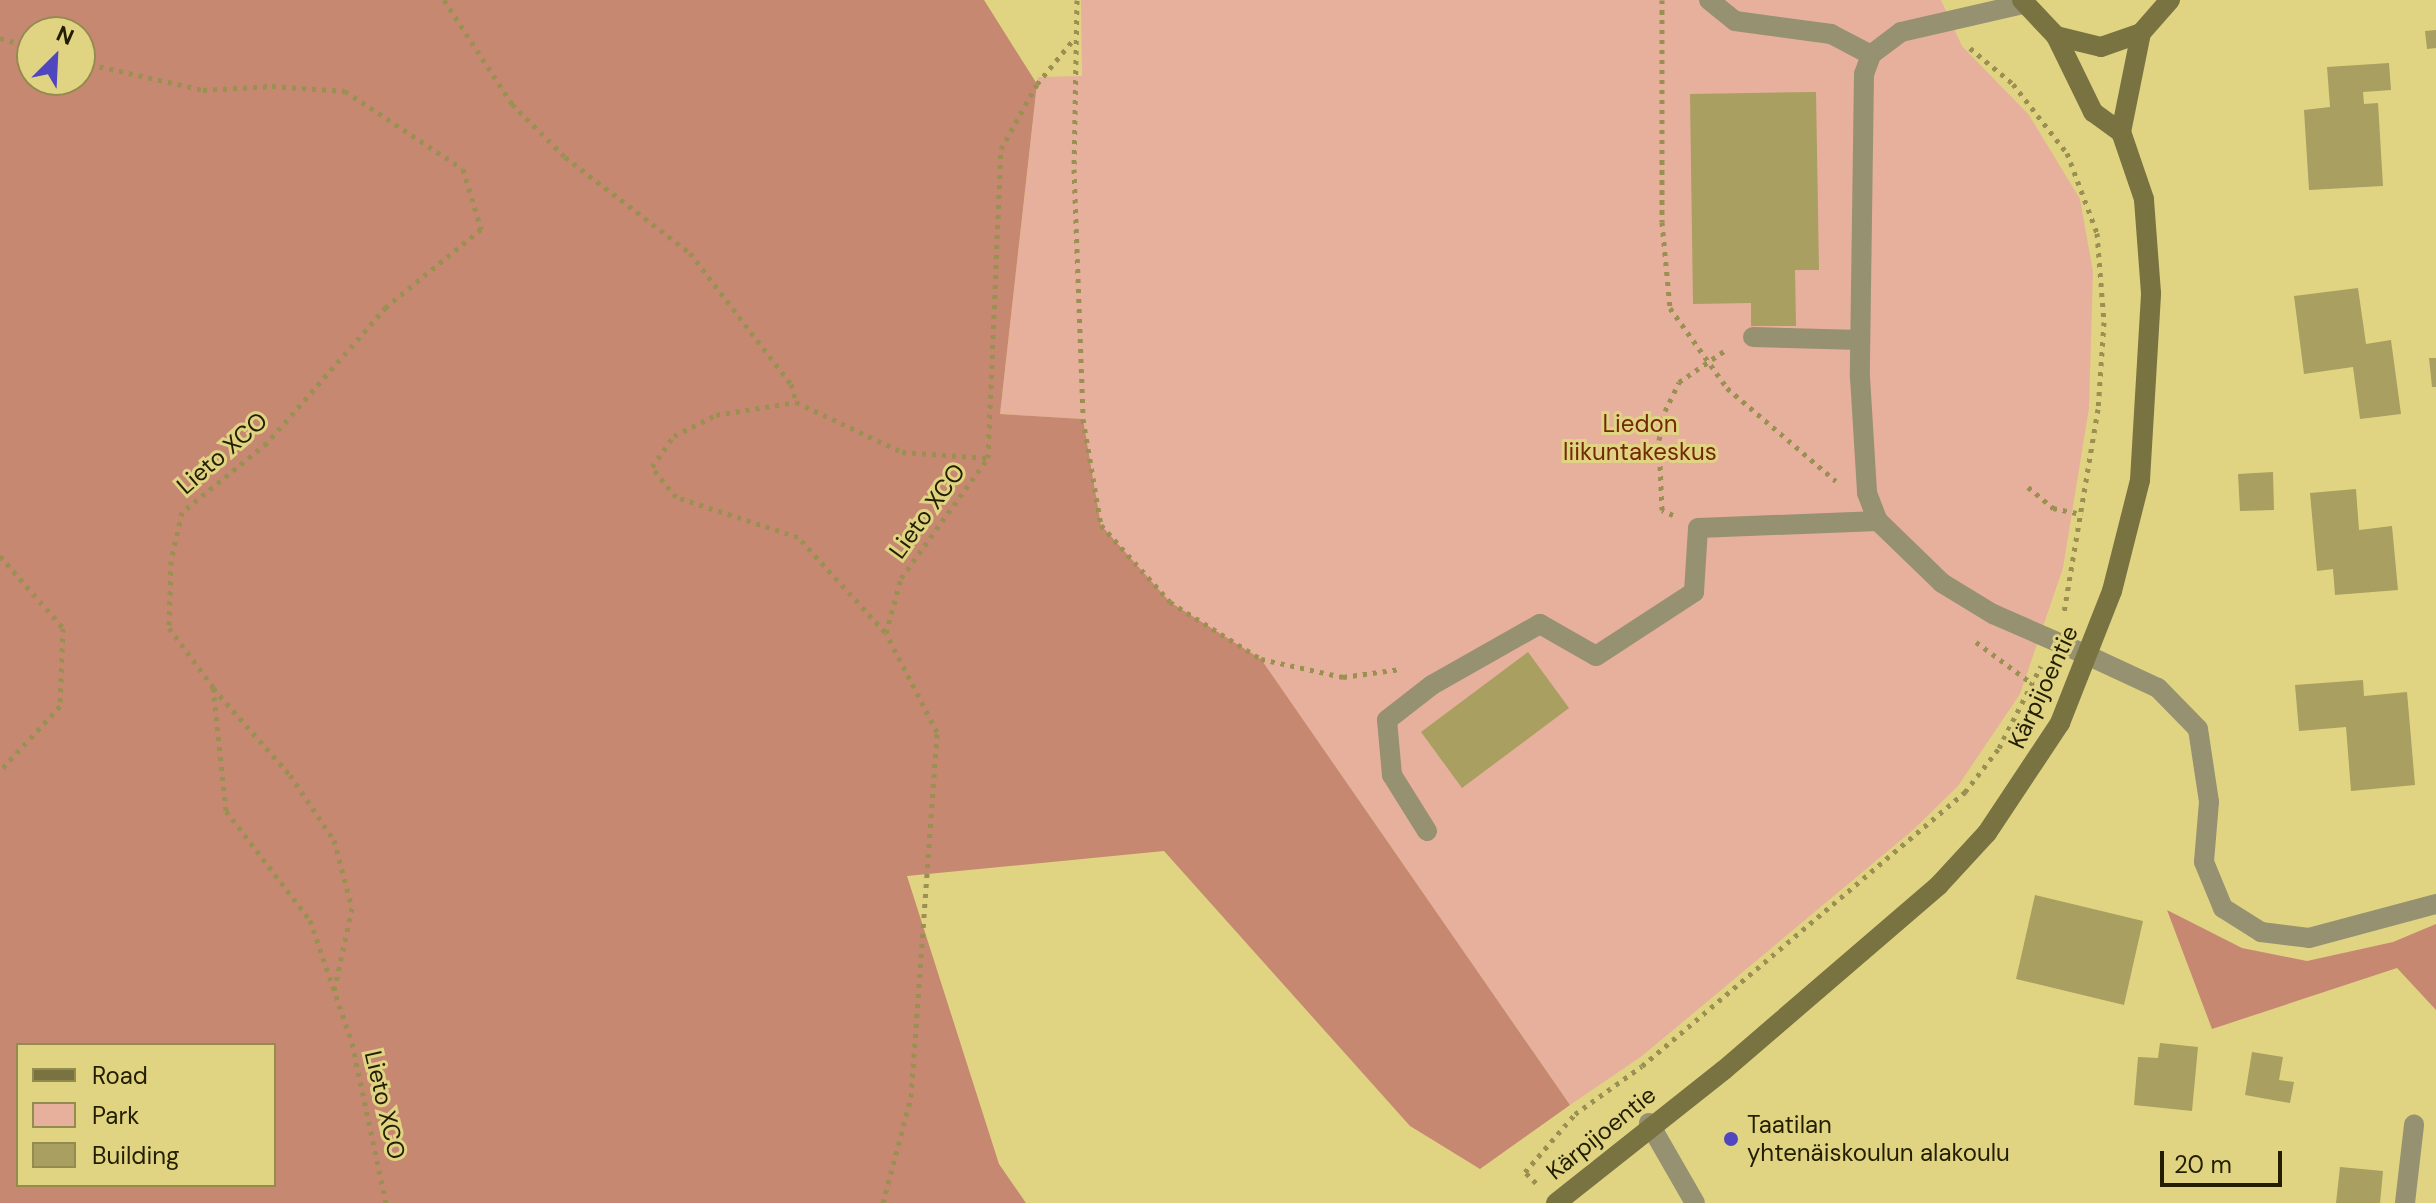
<!DOCTYPE html>
<meta charset="utf-8">
<style>
body{margin:0}
#map{position:relative;width:2436px;height:1203px;overflow:hidden;background:#e0d483;font-family:"DM Sans",sans-serif}
div>[style]{position:absolute}
.green>*{inset:0;background:#e6b09c}
.forest>*{inset:0;background:#c78872}
.building>*{inset:0;background:#a89f60}
.path>*{height:5px;margin-top:-2.5px;transform-origin:0;background:repeating-linear-gradient(90deg,#999052 0 4px,transparent 0 10px)}
.lane>*{height:20px;margin:-10px;padding:0 10px;transform-origin:10px;border-radius:10px;background:#969171}
.street>*{height:20px;margin:-10px;padding:0 10px;transform-origin:10px;border-radius:10px;background:#969171}
.secondary>*{height:20px;margin:-10px;padding:0 10px;transform-origin:10px;border-radius:10px;background:#797241}
.dots>*{width:22px;height:22px;translate:-50% -50%;box-sizing:border-box;border:4px solid #e0d483;border-radius:50%}
span{translate:-50% -50%;white-space:nowrap;text-align:center;line-height:1.15;-webkit-text-stroke:6px #e0d483;paint-order:stroke}
.park-label{font-size:24px;color:#742906}
.street-label{font-size:24px;color:#231e00}
.poi-label{font-size:24px;color:#231e00}
.left{translate:0 -50%;text-align:left}
.legend{position:absolute;left:16px;top:1043px;width:260px;height:144px;box-sizing:border-box;background:#e0d483;border:2px solid #948b4f;margin:0;padding:10px 14px;list-style:none;font-size:24px;color:#231e00}
.legend li{display:flex;align-items:center;gap:16px;height:40px}
.legend b{width:40px;border:2px solid #948b4f}
.north{position:absolute;left:16px;top:16px;width:80px;height:80px;box-sizing:border-box;background:#e0d483;border:2px solid #948b4f;border-radius:50%;rotate:24deg;font-size:22px;font-weight:700;line-height:32px;text-align:center;color:#231e00}
.north::after{content:'';display:block;margin:auto;width:28px;height:36px;background:#5046bd;clip-path:polygon(50% 0,100% 100%,50% 72%,0 100%)}
.scale{position:absolute;left:2160px;top:1151px;width:122px;height:36px;box-sizing:border-box;border:4px solid #231e00;border-top:0;padding-left:10px;font-size:24px;line-height:28px;white-space:nowrap;color:#231e00;-webkit-text-stroke:6px #e0d483;paint-order:stroke}
</style>
<div id="map">
<div class="green">
<div style="clip-path:polygon(1081px 0,1941px 0,1962px 46px,2029px 115px,2080px 199px,2093px 272px,2089px 408px,2063px 568px,2020px 694px,1958px 786px,1913px 830px,1642px 1056px,1570px 1105px,1261px 659px,1170px 602px,1101px 525px,1083px 419px,1000px 414px,1038px 77px,1082px 76px)"></div>
</div>
<div class="forest">
<div style="clip-path:polygon(evenodd,0 0,984px 0,1037px 84px,1000px 414px,1083px 419px,1101px 525px,1170px 602px,1261px 659px,1570px 1105px,1480px 1169px,1410px 1126px,1164px 851px,907px 876px,999px 1164px,1026px 1203px,0 1203px,0 0,32px 32px,80px 32px,80px 80px,32px 80px,32px 32px,0 0,18px 1045px,274px 1045px,274px 1185px,18px 1185px,18px 1045px)"></div>
<div style="clip-path:polygon(2167px 910px,2242px 948px,2307px 961px,2393px 942px,2436px 924px,2436px 1010px,2397px 968px,2212px 1029px)"></div>
</div>
<div class="building">
<div style="clip-path:polygon(2436px 30px,2436px 48px,2427px 49px,2425px 31px)"></div>
<div style="clip-path:polygon(2389px 63px,2391px 90px,2363px 92px,2364px 104px,2378px 103px,2383px 186px,2309px 190px,2304px 110px,2330px 107px,2327px 67px)"></div>
<div style="clip-path:polygon(1816px 92px,1819px 270px,1795px 270px,1796px 326px,1751px 326px,1751px 303px,1693px 304px,1690px 94px)"></div>
<div style="clip-path:polygon(2358px 288px,2366px 344px,2391px 340px,2401px 414px,2360px 419px,2353px 367px,2304px 374px,2294px 296px)"></div>
<div style="clip-path:polygon(2429px 358px,2436px 358px,2436px 387px,2432px 387px)"></div>
<div style="clip-path:polygon(2273px 472px,2274px 510px,2240px 511px,2238px 474px)"></div>
<div style="clip-path:polygon(2356px 489px,2359px 530px,2392px 526px,2398px 590px,2335px 595px,2333px 569px,2317px 571px,2310px 493px)"></div>
<div style="clip-path:polygon(1528px 652px,1569px 708px,1462px 788px,1421px 732px)"></div>
<div style="clip-path:polygon(2363px 680px,2364px 696px,2407px 692px,2415px 785px,2351px 791px,2346px 727px,2299px 731px,2295px 685px)"></div>
<div style="clip-path:polygon(2035px 895px,2143px 921px,2124px 1005px,2016px 979px)"></div>
<div style="clip-path:polygon(2160px 1043px,2198px 1047px,2192px 1111px,2134px 1105px,2138px 1057px,2158px 1058px)"></div>
<div style="clip-path:polygon(2252px 1052px,2283px 1057px,2279px 1080px,2294px 1082px,2290px 1103px,2245px 1095px)"></div>
<div style="clip-path:polygon(2340px 1167px,2383px 1171px,2380px 1203px,2336px 1203px)"></div>
</div>
<div class="path">
<div style="left:444px;top:0;width:124px;rotate:56.8deg"></div>
<div style="left:512px;top:104px;width:75px;rotate:45deg"></div>
<div style="left:565px;top:157px;width:158px;rotate:37.5deg"></div>
<div style="left:690px;top:253px;width:165px;rotate:52.4deg"></div>
<div style="left:791px;top:384px;width:19px;rotate:74deg"></div>
<div style="left:1077px;top:0;width:169px;rotate:91deg"></div>
<div style="left:1074px;top:169px;width:250px;rotate:87.9deg"></div>
<div style="left:1083px;top:419px;width:108px;rotate:80.4deg"></div>
<div style="left:1101px;top:525px;width:103px;rotate:48.1deg"></div>
<div style="left:1170px;top:602px;width:107px;rotate:32.1deg"></div>
<div style="left:1261px;top:659px;width:84px;rotate:12.4deg"></div>
<div style="left:1343px;top:677px;width:58px;rotate:-8deg"></div>
<div style="left:1662px;top:0;width:222px;rotate:90deg"></div>
<div style="left:1662px;top:222px;width:86px;rotate:84.7deg"></div>
<div style="left:1670px;top:308px;width:98px;rotate:54.5deg"></div>
<div style="left:1727px;top:388px;width:143px;rotate:40.5deg"></div>
<div style="left:0;top:38px;width:34px;rotate:17deg"></div>
<div style="left:1970px;top:48px;width:56px;rotate:39.9deg"></div>
<div style="left:2013px;top:84px;width:88px;rotate:52deg"></div>
<div style="left:2067px;top:153px;width:85px;rotate:69.4deg"></div>
<div style="left:2097px;top:233px;width:89px;rotate:85.5deg"></div>
<div style="left:2104px;top:322px;width:87px;rotate:93.9deg"></div>
<div style="left:2098px;top:409px;width:207px;rotate:99.5deg"></div>
<div style="left:80px;top:62px;width:126px;rotate:12.8deg"></div>
<div style="left:203px;top:90px;width:69px;rotate:-3.3deg"></div>
<div style="left:272px;top:86px;width:73px;rotate:3.9deg"></div>
<div style="left:345px;top:91px;width:141px;rotate:33.5deg"></div>
<div style="left:463px;top:169px;width:63px;rotate:73.3deg"></div>
<div style="left:481px;top:229px;width:123px;rotate:140.6deg"></div>
<div style="left:386px;top:307px;width:181px;rotate:131.2deg"></div>
<div style="left:267px;top:443px;width:109px;rotate:140.9deg"></div>
<div style="left:182px;top:512px;width:50px;rotate:102.7deg"></div>
<div style="left:171px;top:561px;width:67px;rotate:91.7deg"></div>
<div style="left:169px;top:628px;width:74px;rotate:53.3deg"></div>
<div style="left:213px;top:687px;width:125px;rotate:84deg"></div>
<div style="left:226px;top:811px;width:138px;rotate:52.4deg"></div>
<div style="left:310px;top:920px;width:130px;rotate:71.1deg"></div>
<div style="left:352px;top:1043px;width:164px;rotate:78deg"></div>
<div style="left:2028px;top:487px;width:33px;rotate:40deg"></div>
<div style="left:2053px;top:508px;width:30px;rotate:12deg"></div>
<div style="left:1673px;top:515px;width:12px;rotate:-156deg"></div>
<div style="left:1662px;top:510px;width:70px;rotate:-92.5deg"></div>
<div style="left:1659px;top:440px;width:30px;rotate:-78deg"></div>
<div style="left:1665px;top:411px;width:32px;rotate:-64deg"></div>
<div style="left:1679px;top:382px;width:58px;rotate:-34.5deg"></div>
<div style="left:0;top:556px;width:96px;rotate:48.8deg"></div>
<div style="left:63px;top:628px;width:78px;rotate:92.2deg"></div>
<div style="left:60px;top:706px;width:88px;rotate:132.7deg"></div>
<div style="left:885px;top:632px;width:129px;rotate:-132.5deg"></div>
<div style="left:798px;top:537px;width:128px;rotate:-161.8deg"></div>
<div style="left:676px;top:497px;width:38px;rotate:-129deg"></div>
<div style="left:652px;top:467px;width:38px;rotate:-55deg"></div>
<div style="left:674px;top:436px;width:47px;rotate:-26.6deg"></div>
<div style="left:716px;top:415px;width:81px;rotate:-9.2deg"></div>
<div style="left:796px;top:402px;width:117px;rotate:25.3deg"></div>
<div style="left:902px;top:452px;width:86px;rotate:4deg"></div>
<div style="left:1976px;top:642px;width:71px;rotate:36.4deg"></div>
<div style="left:213px;top:688px;width:116px;rotate:48.5deg"></div>
<div style="left:290px;top:775px;width:78px;rotate:55.9deg"></div>
<div style="left:334px;top:840px;width:70px;rotate:75.2deg"></div>
<div style="left:352px;top:908px;width:85px;rotate:102.2deg"></div>
<div style="left:1536px;top:1183px;width:16px;rotate:-135deg"></div>
<div style="left:1525px;top:1172px;width:77px;rotate:-49.2deg"></div>
<div style="left:1575px;top:1114px;width:82px;rotate:-35.6deg"></div>
<div style="left:1642px;top:1066px;width:424px;rotate:-40.3deg"></div>
<div style="left:1965px;top:792px;width:56px;rotate:-52.3deg"></div>
<div style="left:1999px;top:748px;width:92px;rotate:-62.9deg"></div>
<div style="left:883px;top:1203px;width:110px;rotate:-75.2deg"></div>
<div style="left:911px;top:1097px;width:366px;rotate:-85.9deg"></div>
<div style="left:937px;top:732px;width:111px;rotate:-117.3deg"></div>
<div style="left:886px;top:633px;width:57px;rotate:-74.7deg"></div>
<div style="left:901px;top:578px;width:148px;rotate:-54.1deg"></div>
<div style="left:988px;top:458px;width:309px;rotate:-87.6deg"></div>
<div style="left:1001px;top:149px;width:74px;rotate:-61deg"></div>
<div style="left:1037px;top:84px;width:58px;rotate:-50.6deg"></div>
</div>
<div class="lane">
<div style="left:1709px;top:0;width:33px;rotate:39deg"></div>
<div style="left:1735px;top:21px;width:97px;rotate:7.7deg"></div>
<div style="left:1831px;top:34px;width:45px;rotate:27.7deg"></div>
<div style="left:2023px;top:4px;width:125px;rotate:167.1deg"></div>
<div style="left:1901px;top:32px;width:38px;rotate:143deg"></div>
<div style="left:1871px;top:55px;width:20px;rotate:110deg"></div>
<div style="left:1864px;top:74px;width:303px;rotate:90.8deg"></div>
<div style="left:1860px;top:377px;width:116px;rotate:86.5deg"></div>
<div style="left:1867px;top:493px;width:30px;rotate:69deg"></div>
<div style="left:1878px;top:521px;width:89px;rotate:44.1deg"></div>
<div style="left:1942px;top:583px;width:60px;rotate:31.3deg"></div>
<div style="left:1993px;top:614px;width:105px;rotate:23.6deg"></div>
<div style="left:1753px;top:337px;width:107px;rotate:1.6deg"></div>
<div style="left:1427px;top:831px;width:66px;rotate:-122deg"></div>
<div style="left:1392px;top:775px;width:55px;rotate:-95.2deg"></div>
<div style="left:1387px;top:720px;width:57px;rotate:-37.9deg"></div>
<div style="left:1432px;top:685px;width:124px;rotate:-29.5deg"></div>
<div style="left:1540px;top:624px;width:64px;rotate:29.7deg"></div>
<div style="left:1596px;top:656px;width:117px;rotate:-33.1deg"></div>
<div style="left:1694px;top:592px;width:64px;rotate:-86.4deg"></div>
<div style="left:1698px;top:528px;width:180px;rotate:-2.2deg"></div>
<div style="left:1649px;top:1123px;width:92px;rotate:60.1deg"></div>
</div>
<div class="street">
<div style="left:2089px;top:656px;width:76px;rotate:24.9deg"></div>
<div style="left:2158px;top:688px;width:57px;rotate:45.7deg"></div>
<div style="left:2198px;top:729px;width:74px;rotate:81.4deg"></div>
<div style="left:2209px;top:802px;width:60px;rotate:94.8deg"></div>
<div style="left:2204px;top:862px;width:50px;rotate:67.6deg"></div>
<div style="left:2223px;top:908px;width:45px;rotate:32.3deg"></div>
<div style="left:2261px;top:932px;width:48px;rotate:7.1deg"></div>
<div style="left:2309px;top:938px;width:131px;rotate:-15deg"></div>
<div style="left:2405px;top:1203px;width:79px;rotate:-83.4deg"></div>
</div>
<div class="secondary">
<div style="left:2022px;top:0;width:50px;rotate:46.6deg"></div>
<div style="left:2056px;top:36px;width:46px;rotate:13.7deg"></div>
<div style="left:2101px;top:47px;width:42px;rotate:-19.3deg"></div>
<div style="left:2141px;top:33px;width:44px;rotate:-48.7deg"></div>
<div style="left:2056px;top:36px;width:85px;rotate:64deg"></div>
<div style="left:2093px;top:112px;width:34px;rotate:36deg"></div>
<div style="left:1556px;top:1203px;width:214px;rotate:-38.4deg"></div>
<div style="left:1724px;top:1070px;width:284px;rotate:-40.7deg"></div>
<div style="left:1939px;top:885px;width:71px;rotate:-47.3deg"></div>
<div style="left:1987px;top:833px;width:132px;rotate:-56.4deg"></div>
<div style="left:2060px;top:723px;width:142px;rotate:-68.5deg"></div>
<div style="left:2112px;top:591px;width:114px;rotate:-75.8deg"></div>
<div style="left:2140px;top:480px;width:187px;rotate:-86.6deg"></div>
<div style="left:2151px;top:293px;width:94px;rotate:-94.3deg"></div>
<div style="left:2144px;top:199px;width:71px;rotate:-108.9deg"></div>
<div style="left:2121px;top:132px;width:101px;rotate:-78.6deg"></div>
</div>
<div class="dots">
<div style="left:1731px;top:1139px;background:#5046bd"></div>
</div>
<div class="park-label">
<span style="left:1640px;top:438px">Liedon<br>liikuntakeskus</span>
</div>
<div class="street-label">
<span style="left:222px;top:453px;rotate:-41deg">Lieto XCO</span>
<span style="left:927px;top:511px;rotate:-54deg">Lieto XCO</span>
<span style="left:2043px;top:687px;rotate:-65deg">Kärpijoentie</span>
<span style="left:385px;top:1105px;rotate:77deg">Lieto XCO</span>
<span style="left:1601px;top:1133px;rotate:-39deg">Kärpijoentie</span>
</div>
<div class="poi-label">
<span class="left" style="left:1747px;top:1139px">Taatilan<br>yhtenäiskoulun alakoulu</span>
</div>
<ul class="legend">
<li><b style="height:10px;background:#797241"></b>Road</li>
<li><b style="height:22px;background:#e6b09c"></b>Park</li>
<li><b style="height:22px;background:#a89f60"></b>Building</li>
</ul>
<div class="north">N</div>
<div class="scale">20 m</div>
</div>
